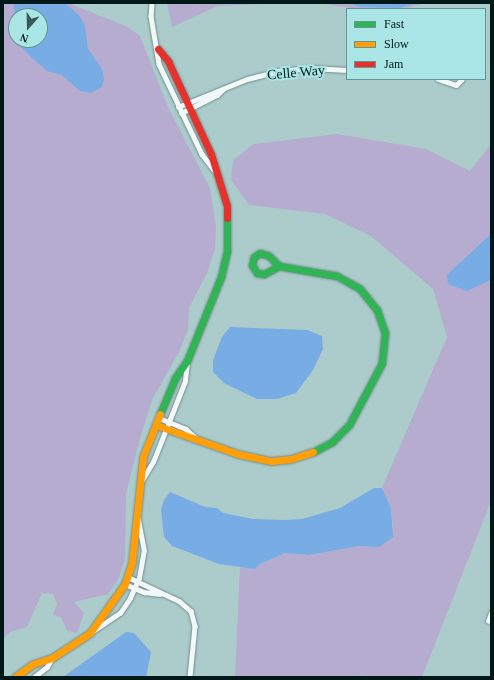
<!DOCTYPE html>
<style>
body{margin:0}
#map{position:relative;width:494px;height:680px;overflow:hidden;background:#abcccb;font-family:Georgia,serif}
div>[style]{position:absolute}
.green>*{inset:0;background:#b5accf}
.water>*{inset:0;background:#77ace4}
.roads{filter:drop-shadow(0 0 1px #748e8d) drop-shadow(0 0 1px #748e8d)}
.street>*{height:4.5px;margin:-2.25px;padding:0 2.25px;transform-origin:2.25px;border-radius:2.25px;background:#f2f7f7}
.fast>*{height:7px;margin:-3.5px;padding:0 3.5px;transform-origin:3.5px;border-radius:3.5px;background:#30b455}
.slow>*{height:7px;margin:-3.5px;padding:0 3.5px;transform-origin:3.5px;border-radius:3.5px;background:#ff9f0a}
.jam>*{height:7px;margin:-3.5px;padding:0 3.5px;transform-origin:3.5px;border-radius:3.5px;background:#e5322d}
span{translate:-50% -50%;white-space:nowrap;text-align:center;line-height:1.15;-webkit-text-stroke:4px #a9e6e5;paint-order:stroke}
.street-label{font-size:14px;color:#011818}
.frame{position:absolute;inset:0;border:4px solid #011818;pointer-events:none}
.legend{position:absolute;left:346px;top:8px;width:140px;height:72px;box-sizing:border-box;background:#a9e6e5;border:1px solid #669493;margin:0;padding:5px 7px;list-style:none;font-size:12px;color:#011818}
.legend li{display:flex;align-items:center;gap:8px;height:20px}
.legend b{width:20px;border:1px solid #669493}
.north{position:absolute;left:8px;top:8px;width:40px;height:40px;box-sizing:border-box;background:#a9e6e5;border:1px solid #669493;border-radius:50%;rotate:200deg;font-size:11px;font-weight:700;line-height:16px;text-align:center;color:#011818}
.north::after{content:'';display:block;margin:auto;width:14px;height:18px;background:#3c5757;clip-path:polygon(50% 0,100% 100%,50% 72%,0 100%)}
</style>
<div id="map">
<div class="green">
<div style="clip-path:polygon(evenodd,3px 3px,68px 3px,128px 27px,140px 36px,168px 107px,210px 188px,216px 227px,215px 249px,207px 273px,189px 308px,188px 330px,179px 352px,152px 400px,139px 442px,126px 494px,125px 560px,118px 580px,108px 594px,74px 602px,84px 613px,77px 633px,67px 631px,61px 617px,53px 615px,57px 604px,53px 594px,42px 593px,27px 627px,10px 632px,3px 639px,3px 3px,16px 16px,40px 16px,40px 40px,16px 40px,16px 16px)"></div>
<div style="clip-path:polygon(167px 3px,287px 3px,218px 6px,172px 27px)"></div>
<div style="clip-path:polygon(315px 3px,424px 3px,405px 9px,360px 9px)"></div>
<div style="clip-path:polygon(337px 134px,426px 149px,470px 171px,491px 144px,491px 501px,422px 677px,370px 677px,350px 670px,368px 677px,235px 677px,240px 567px,255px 569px,260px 564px,285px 553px,309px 555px,359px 546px,379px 547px,393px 527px,391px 508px,382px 488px,447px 337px,433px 289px,371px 236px,325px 214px,249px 205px,231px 180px,233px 160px,254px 144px)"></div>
</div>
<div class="water">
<div style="clip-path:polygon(13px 3px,65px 3px,80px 16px,85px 26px,88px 49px,102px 69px,104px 79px,102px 87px,91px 93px,80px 91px,62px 75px,47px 71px,30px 56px,20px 46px,18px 40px,40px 40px,40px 16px,16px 16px)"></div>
<div style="clip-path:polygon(348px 3px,416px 3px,399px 8px,361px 7px)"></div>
<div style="clip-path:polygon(491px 234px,491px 280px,467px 291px,448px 284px,447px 275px)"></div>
<div style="clip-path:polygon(230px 327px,307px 330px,322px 336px,323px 349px,313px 370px,296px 393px,277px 399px,257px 399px,224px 383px,213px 372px,213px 360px,222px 337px)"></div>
<div style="clip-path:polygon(374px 488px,382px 488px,391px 508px,393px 537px,379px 547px,359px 546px,309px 555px,285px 553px,260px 564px,255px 569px,219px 564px,172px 546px,164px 537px,161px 509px,164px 500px,170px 492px,205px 507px,217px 508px,223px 513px,253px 519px,285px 520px,302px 519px,340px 508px)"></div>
<div style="clip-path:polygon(126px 632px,134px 633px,151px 652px,146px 677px,63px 677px)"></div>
</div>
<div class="roads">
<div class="street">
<div style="left:152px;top:3px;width:13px;rotate:94deg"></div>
<div style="left:151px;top:16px;width:49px;rotate:80.5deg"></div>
<div style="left:159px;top:64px;width:100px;rotate:64.5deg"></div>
<div style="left:202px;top:154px;width:20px;rotate:53deg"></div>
<div style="left:438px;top:79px;width:19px;rotate:18deg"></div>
<div style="left:456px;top:85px;width:8px;rotate:-45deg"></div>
<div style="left:178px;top:107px;width:74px;rotate:-22.1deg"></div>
<div style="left:247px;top:79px;width:32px;rotate:-14deg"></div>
<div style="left:278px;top:71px;width:33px;rotate:-5deg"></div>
<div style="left:311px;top:68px;width:36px;rotate:3deg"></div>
<div style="left:181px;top:113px;width:40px;rotate:-26.6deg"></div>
<div style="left:217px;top:95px;width:8px;rotate:-45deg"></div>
<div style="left:159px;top:418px;width:29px;rotate:22deg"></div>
<div style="left:186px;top:429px;width:12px;rotate:42deg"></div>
<div style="left:142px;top:480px;width:21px;rotate:-59deg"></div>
<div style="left:153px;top:462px;width:87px;rotate:-68.4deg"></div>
<div style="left:185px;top:381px;width:18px;rotate:-84deg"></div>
<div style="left:128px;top:577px;width:56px;rotate:25.2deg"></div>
<div style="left:179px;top:601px;width:16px;rotate:40deg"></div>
<div style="left:191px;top:611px;width:16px;rotate:75deg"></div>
<div style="left:195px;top:626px;width:51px;rotate:95.6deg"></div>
<div style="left:125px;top:584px;width:21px;rotate:23deg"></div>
<div style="left:144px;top:592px;width:16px;rotate:7deg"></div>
<div style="left:488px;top:621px;width:9px;rotate:-69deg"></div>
<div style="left:93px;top:631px;width:32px;rotate:-34deg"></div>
<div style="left:120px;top:613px;width:18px;rotate:-56deg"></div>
<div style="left:130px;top:598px;width:22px;rotate:-66deg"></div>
<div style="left:139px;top:578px;width:27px;rotate:-80deg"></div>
<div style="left:144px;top:551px;width:33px;rotate:-101deg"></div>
<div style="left:34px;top:677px;width:16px;rotate:-38deg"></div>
<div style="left:47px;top:667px;width:10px;rotate:-61deg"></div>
</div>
<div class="fast">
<div style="left:279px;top:266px;width:17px;rotate:152deg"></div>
<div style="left:264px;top:274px;width:7px;rotate:-172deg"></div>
<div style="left:257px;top:273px;width:9px;rotate:-122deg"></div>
<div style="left:252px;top:265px;width:8px;rotate:-76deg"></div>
<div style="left:254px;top:257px;width:7px;rotate:-34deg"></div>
<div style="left:260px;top:253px;width:9px;rotate:18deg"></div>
<div style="left:269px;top:256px;width:14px;rotate:45deg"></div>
<div style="left:279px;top:266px;width:59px;rotate:9.8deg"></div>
<div style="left:337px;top:276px;width:26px;rotate:29deg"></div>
<div style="left:360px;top:289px;width:27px;rotate:51deg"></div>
<div style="left:377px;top:310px;width:24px;rotate:71deg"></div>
<div style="left:385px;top:333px;width:30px;rotate:96deg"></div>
<div style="left:382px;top:363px;width:70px;rotate:118deg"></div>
<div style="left:349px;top:425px;width:24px;rotate:135deg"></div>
<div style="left:332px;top:442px;width:21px;rotate:152deg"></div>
<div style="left:160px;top:414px;width:39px;rotate:-67deg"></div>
<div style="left:175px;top:378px;width:21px;rotate:-55deg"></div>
<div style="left:187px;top:361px;width:91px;rotate:-68deg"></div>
<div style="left:221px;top:277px;width:27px;rotate:-77deg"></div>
<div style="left:227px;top:251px;width:33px;rotate:-90deg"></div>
</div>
<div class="slow">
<div style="left:156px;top:425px;width:87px;rotate:19.5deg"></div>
<div style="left:238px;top:454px;width:34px;rotate:12deg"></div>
<div style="left:271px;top:461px;width:20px;rotate:-6deg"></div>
<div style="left:291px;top:459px;width:23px;rotate:-18deg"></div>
<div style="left:15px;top:677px;width:22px;rotate:-36deg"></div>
<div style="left:33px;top:664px;width:20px;rotate:-18deg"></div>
<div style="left:52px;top:658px;width:45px;rotate:-33.3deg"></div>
<div style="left:90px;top:633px;width:60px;rotate:-54.5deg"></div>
<div style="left:125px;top:584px;width:23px;rotate:-72deg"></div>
<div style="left:132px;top:562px;width:106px;rotate:-84deg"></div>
<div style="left:143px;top:457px;width:46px;rotate:-68.4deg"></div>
</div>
<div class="jam">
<div style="left:158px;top:49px;width:16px;rotate:50deg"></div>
<div style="left:168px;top:61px;width:102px;rotate:65.2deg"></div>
<div style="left:211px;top:154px;width:54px;rotate:72.9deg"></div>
<div style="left:227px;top:206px;width:12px;rotate:90deg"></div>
</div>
</div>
<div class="street-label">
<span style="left:296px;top:73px;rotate:-5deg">Celle Way</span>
</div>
<div class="frame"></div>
<ul class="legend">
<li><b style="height:5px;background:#30b455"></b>Fast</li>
<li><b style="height:5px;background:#ff9f0a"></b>Slow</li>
<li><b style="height:5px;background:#e5322d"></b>Jam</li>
</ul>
<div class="north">N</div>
</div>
